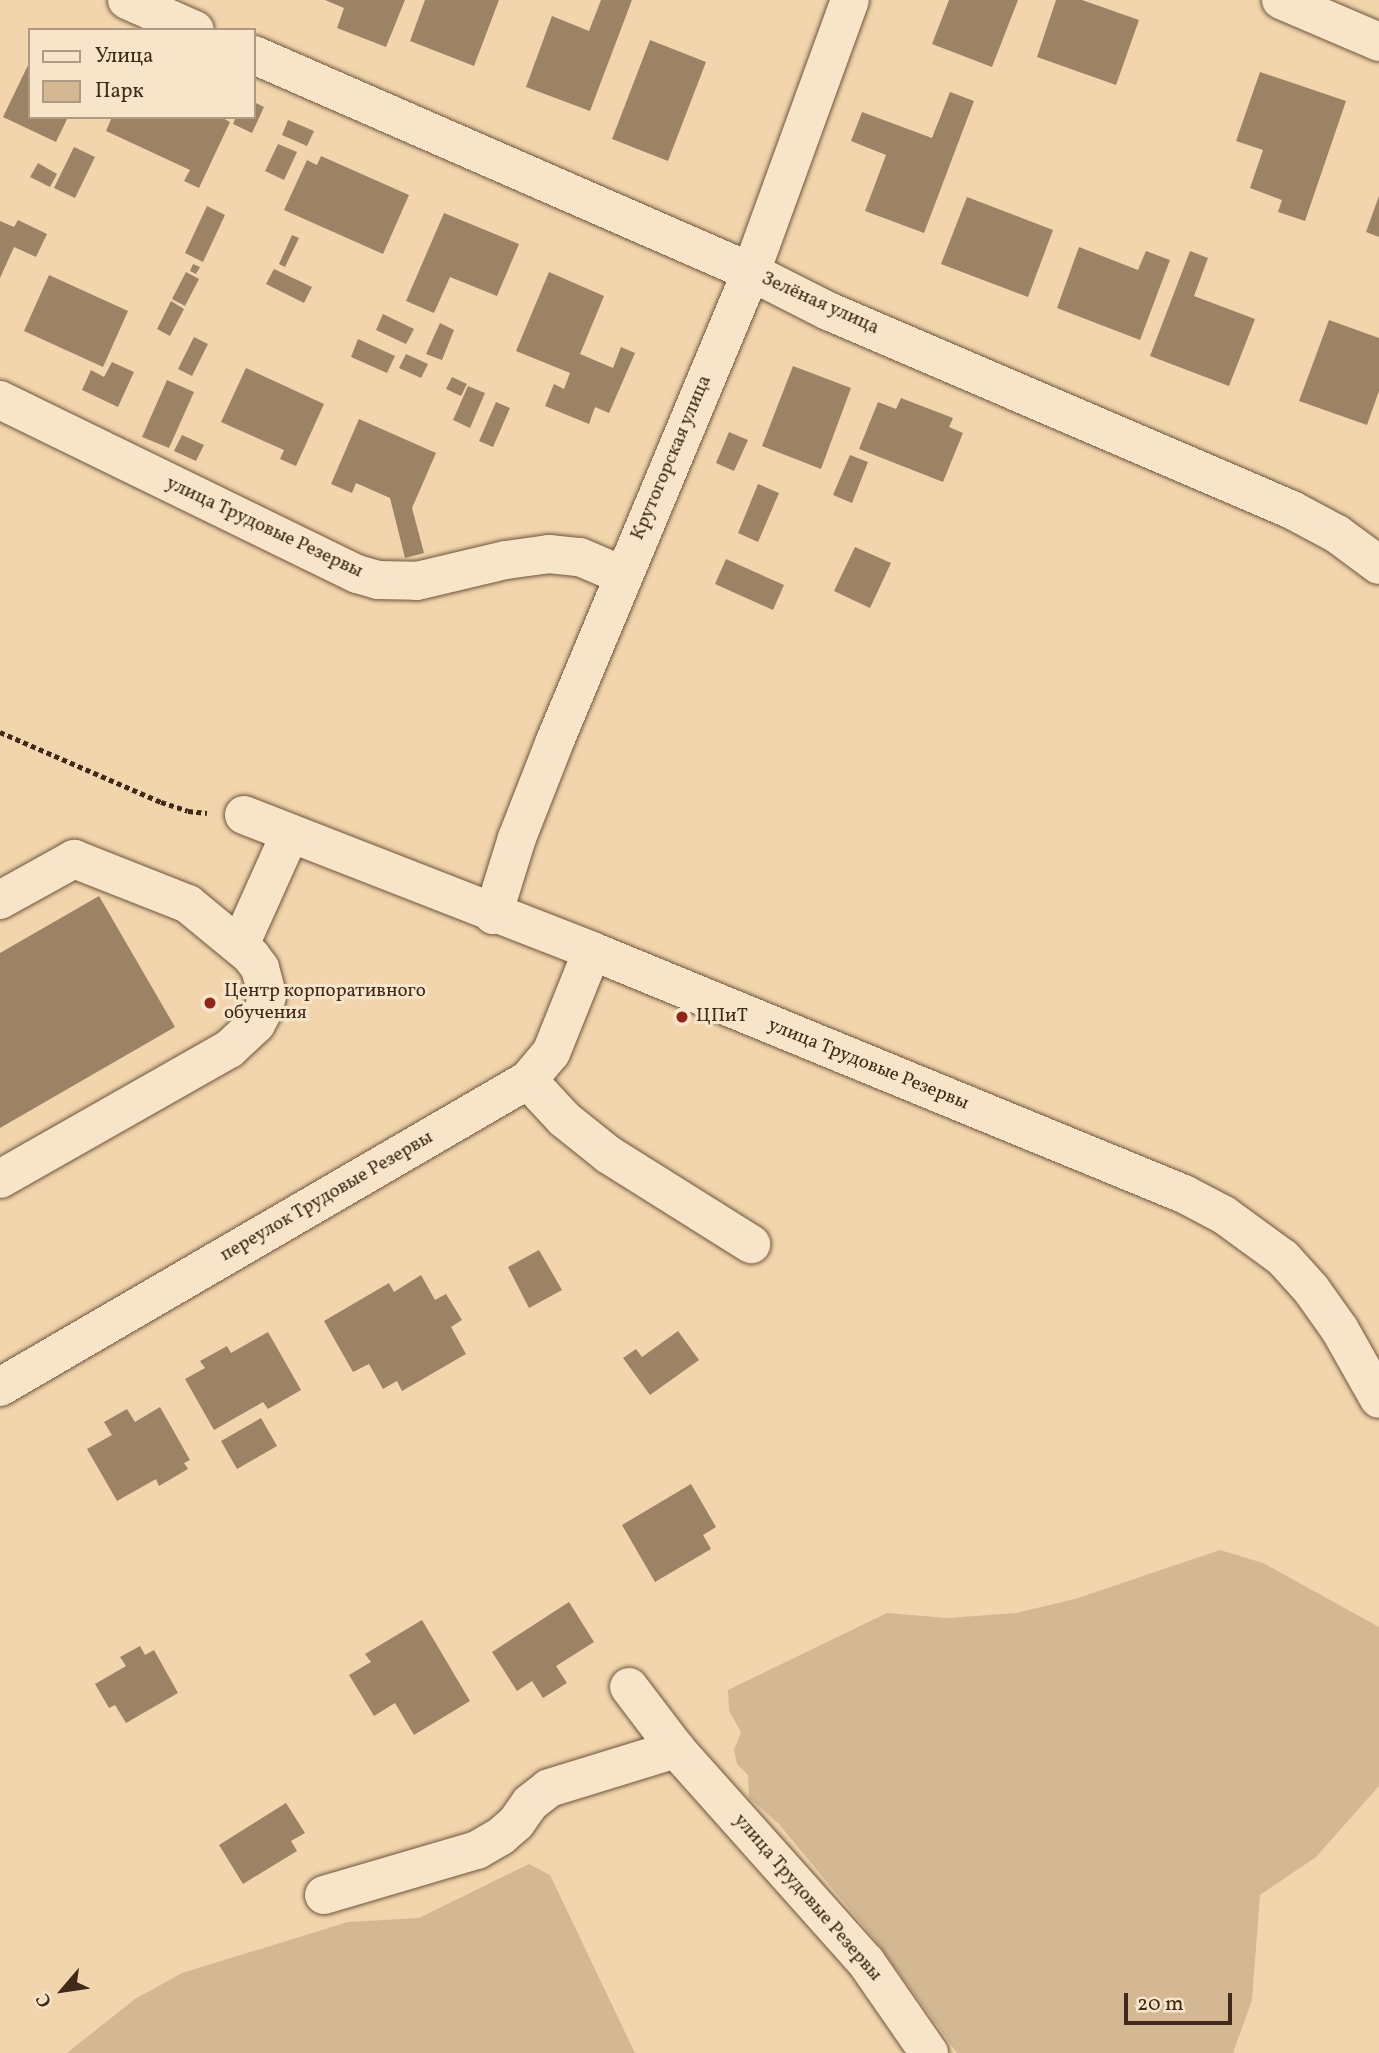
<!DOCTYPE html>
<meta charset="utf-8">
<style>
body{margin:0}
#map{position:relative;width:1379px;height:2053px;overflow:hidden;background:#f2d5ac;font-family:Vollkorn,serif}
div>[style]{position:absolute}
.green>*{inset:0;background:#d4b893}
.building>*{inset:0;background:#9d8366}
.path>*{height:4.5px;margin-top:-2.25px;transform-origin:0;background:repeating-linear-gradient(90deg,#412a1a 0 5px,transparent 0 8.5px)}
.roads{filter:drop-shadow(0 0 2px #6d553e) drop-shadow(0 0 2px #6d553e)}
.minor>*{height:38px;margin:-19px;padding:0 19px;transform-origin:19px;border-radius:19px;background:#f7e4c9}
.dots>*{width:19px;height:19px;translate:-50% -50%;box-sizing:border-box;border:4px solid #f7e4c9;border-radius:50%}
span{translate:-50% -50%;white-space:nowrap;text-align:center;line-height:1.15;-webkit-text-stroke:6px #f7e4c9;paint-order:stroke}
.street-label{font-size:19px;color:#412a1a}
.poi-label{font-size:19px;color:#412a1a}
.left{translate:0 -50%;text-align:left}
.legend{position:absolute;left:28px;top:28px;width:228px;height:91px;box-sizing:border-box;background:#f7e4c9;border:2px solid #ae9a83;margin:0;padding:9px 12px;list-style:none;font-size:21px;color:#412a1a}
.legend li{display:flex;align-items:center;gap:14px;height:35px}
.legend b{width:35px;border:2px solid #ae9a83}
.north{position:absolute;left:28px;top:1955px;width:70px;height:70px;-webkit-text-stroke:5px #f7e4c9;paint-order:stroke;rotate:241deg;font-size:19px;font-weight:700;line-height:28px;text-align:center;color:#412a1a}
.north::after{content:'';display:block;margin:auto;width:24px;height:32px;background:#412a1a;clip-path:polygon(50% 0,100% 100%,50% 72%,0 100%)}
.scale{position:absolute;left:1124px;top:1993px;width:108px;height:32px;box-sizing:border-box;border:4px solid #412a1a;border-top:0;padding-left:9px;font-size:21px;line-height:24px;white-space:nowrap;color:#412a1a;-webkit-text-stroke:5px #f7e4c9;paint-order:stroke}
</style>
<div id="map">
<div class="green">
<div style="clip-path:polygon(1220px 1550px,1263px 1563px,1379px 1627px,1379px 1786px,1316px 1857px,1260px 1895px,1252px 2000px,1233px 2053px,957px 2053px,880px 1946px,778px 1823px,749px 1798px,748px 1775px,737px 1764px,734px 1750px,741px 1732px,729px 1711px,728px 1690px,887px 1613px,947px 1618px,1016px 1613px,1075px 1599px)"></div>
<div style="clip-path:polygon(529px 1864px,550px 1875px,635px 2053px,67px 2053px,135px 1999px,182px 1973px,348px 1922px,419px 1918px)"></div>
</div>
<div class="building">
<div style="clip-path:polygon(325px 0,405px 0,386px 47px,337px 28px,344px 8px)"></div>
<div style="clip-path:polygon(425px 0,499px 0,474px 66px,410px 41px)"></div>
<div style="clip-path:polygon(601px 0,632px 0,590px 111px,526px 87px,552px 16px,589px 31px)"></div>
<div style="clip-path:polygon(949px 0,1018px 0,992px 67px,932px 44px)"></div>
<div style="clip-path:polygon(1056px 0,1082px 0,1139px 20px,1116px 85px,1037px 57px)"></div>
<div style="clip-path:polygon(650px 40px,706px 62px,668px 161px,612px 139px)"></div>
<div style="clip-path:polygon(30px 61px,30px 117px,68px 117px,56px 142px,3px 117px)"></div>
<div style="clip-path:polygon(1260px 72px,1346px 101px,1305px 221px,1278px 212px,1282px 200px,1250px 188px,1263px 150px,1236px 141px)"></div>
<div style="clip-path:polygon(950px 92px,974px 101px,924px 233px,865px 211px,886px 155px,851px 141px,862px 112px,932px 138px)"></div>
<div style="clip-path:polygon(254px 102px,264px 107px,252px 133px,233px 124px,236px 117px,254px 117px)"></div>
<div style="clip-path:polygon(112px 117px,221px 117px,230px 122px,199px 188px,184px 181px,190px 170px,106px 131px)"></div>
<div style="clip-path:polygon(288px 120px,314px 131px,307px 146px,282px 135px)"></div>
<div style="clip-path:polygon(278px 144px,297px 152px,284px 180px,265px 171px)"></div>
<div style="clip-path:polygon(74px 147px,95px 157px,75px 198px,54px 188px)"></div>
<div style="clip-path:polygon(321px 156px,409px 195px,383px 254px,284px 210px,307px 160px,317px 165px)"></div>
<div style="clip-path:polygon(38px 163px,57px 174px,50px 187px,30px 177px)"></div>
<div style="clip-path:polygon(1379px 196px,1379px 237px,1366px 232px)"></div>
<div style="clip-path:polygon(967px 197px,1053px 230px,1028px 297px,941px 264px)"></div>
<div style="clip-path:polygon(207px 206px,225px 215px,203px 262px,185px 253px)"></div>
<div style="clip-path:polygon(444px 213px,519px 244px,497px 296px,450px 277px,434px 313px,406px 301px)"></div>
<div style="clip-path:polygon(18px 220px,47px 234px,36px 257px,14px 247px,0 278px,0 221px,14px 227px)"></div>
<div style="clip-path:polygon(292px 235px,299px 238px,285px 267px,279px 264px)"></div>
<div style="clip-path:polygon(1079px 247px,1138px 270px,1146px 251px,1170px 260px,1140px 340px,1057px 308px)"></div>
<div style="clip-path:polygon(1190px 251px,1208px 258px,1194px 296px,1255px 319px,1229px 386px,1150px 356px)"></div>
<div style="clip-path:polygon(193px 264px,200px 267px,196px 274px,190px 271px)"></div>
<div style="clip-path:polygon(274px 269px,312px 287px,304px 303px,266px 284px)"></div>
<div style="clip-path:polygon(186px 272px,199px 279px,185px 306px,172px 299px)"></div>
<div style="clip-path:polygon(549px 272px,604px 296px,580px 354px,613px 368px,621px 347px,635px 353px,609px 413px,595px 407px,589px 424px,545px 406px,554px 384px,564px 389px,570px 373px,516px 351px)"></div>
<div style="clip-path:polygon(49px 275px,128px 311px,103px 367px,24px 331px)"></div>
<div style="clip-path:polygon(171px 301px,184px 309px,170px 336px,157px 329px)"></div>
<div style="clip-path:polygon(383px 314px,414px 329px,406px 344px,376px 330px)"></div>
<div style="clip-path:polygon(1329px 320px,1379px 338px,1379px 391px,1367px 425px,1299px 401px)"></div>
<div style="clip-path:polygon(440px 323px,454px 330px,442px 360px,426px 354px)"></div>
<div style="clip-path:polygon(194px 337px,208px 344px,192px 376px,178px 369px)"></div>
<div style="clip-path:polygon(358px 339px,395px 356px,387px 373px,351px 357px)"></div>
<div style="clip-path:polygon(406px 354px,428px 364px,421px 378px,399px 368px)"></div>
<div style="clip-path:polygon(112px 362px,134px 372px,118px 407px,82px 390px,91px 370px,104px 377px)"></div>
<div style="clip-path:polygon(793px 366px,851px 388px,821px 469px,762px 446px)"></div>
<div style="clip-path:polygon(246px 368px,324px 404px,296px 466px,280px 459px,284px 450px,221px 422px)"></div>
<div style="clip-path:polygon(452px 377px,467px 384px,461px 396px,446px 389px)"></div>
<div style="clip-path:polygon(167px 380px,194px 392px,169px 448px,142px 437px)"></div>
<div style="clip-path:polygon(468px 386px,485px 393px,470px 428px,453px 420px)"></div>
<div style="clip-path:polygon(901px 398px,953px 418px,949px 427px,963px 433px,943px 482px,859px 449px,878px 402px,896px 409px)"></div>
<div style="clip-path:polygon(496px 402px,510px 408px,493px 447px,479px 441px)"></div>
<div style="clip-path:polygon(359px 419px,436px 453px,412px 508px,424px 553px,405px 558px,390px 498px,356px 483px,352px 493px,331px 484px)"></div>
<div style="clip-path:polygon(729px 432px,748px 440px,734px 471px,716px 463px)"></div>
<div style="clip-path:polygon(182px 435px,204px 445px,196px 461px,174px 451px)"></div>
<div style="clip-path:polygon(850px 455px,868px 462px,852px 503px,833px 495px)"></div>
<div style="clip-path:polygon(758px 484px,779px 493px,758px 542px,738px 533px)"></div>
<div style="clip-path:polygon(855px 547px,891px 563px,870px 608px,834px 591px)"></div>
<div style="clip-path:polygon(726px 559px,784px 585px,773px 610px,715px 584px)"></div>
<div style="clip-path:polygon(99px 896px,175px 1027px,0 1128px,0 953px)"></div>
<div style="clip-path:polygon(539px 1250px,562px 1290px,529px 1308px,508px 1267px)"></div>
<div style="clip-path:polygon(421px 1275px,435px 1300px,446px 1294px,462px 1320px,451px 1327px,466px 1354px,402px 1391px,397px 1381px,383px 1389px,369px 1364px,353px 1372px,324px 1321px,389px 1283px,394px 1292px)"></div>
<div style="clip-path:polygon(678px 1331px,699px 1360px,650px 1395px,623px 1358px,636px 1349px,642px 1357px)"></div>
<div style="clip-path:polygon(268px 1332px,301px 1390px,268px 1409px,263px 1402px,214px 1430px,185px 1379px,205px 1368px,200px 1361px,227px 1346px,231px 1353px)"></div>
<div style="clip-path:polygon(160px 1407px,190px 1460px,184px 1463px,188px 1469px,159px 1486px,156px 1479px,117px 1501px,87px 1449px,112px 1435px,104px 1422px,127px 1409px,135px 1422px)"></div>
<div style="clip-path:polygon(261px 1418px,277px 1446px,237px 1469px,221px 1441px)"></div>
<div style="clip-path:polygon(691px 1484px,716px 1527px,703px 1535px,711px 1549px,655px 1582px,622px 1525px)"></div>
<div style="clip-path:polygon(569px 1602px,594px 1642px,556px 1666px,567px 1683px,543px 1698px,532px 1681px,517px 1691px,492px 1652px)"></div>
<div style="clip-path:polygon(422px 1620px,470px 1701px,414px 1735px,395px 1703px,374px 1716px,349px 1675px,371px 1662px,365px 1654px)"></div>
<div style="clip-path:polygon(140px 1646px,145px 1655px,154px 1650px,178px 1693px,126px 1723px,115px 1705px,109px 1708px,95px 1684px,126px 1666px,120px 1657px)"></div>
<div style="clip-path:polygon(286px 1803px,305px 1833px,291px 1841px,297px 1851px,243px 1884px,219px 1845px)"></div>
</div>
<div class="path">
<div style="left:0;top:732px;width:176px;rotate:23.5deg"></div>
<div style="left:161px;top:802px;width:28px;rotate:18deg"></div>
<div style="left:188px;top:811px;width:19px;rotate:6deg"></div>
</div>
<div class="roads">
<div class="minor">
<div style="left:127px;top:0;width:74px;rotate:23.8deg"></div>
<div style="left:1281px;top:0;width:107px;rotate:23.2deg"></div>
<div style="left:254px;top:55px;width:542px;rotate:23.59deg"></div>
<div style="left:751px;top:272px;width:86px;rotate:26.9deg"></div>
<div style="left:828px;top:311px;width:505px;rotate:23.21deg"></div>
<div style="left:1292px;top:510px;width:51px;rotate:28.1deg"></div>
<div style="left:1337px;top:534px;width:52px;rotate:36.4deg"></div>
<div style="left:0;top:400px;width:397px;rotate:26deg"></div>
<div style="left:357px;top:574px;width:22px;rotate:16deg"></div>
<div style="left:378px;top:580px;width:39px;rotate:1deg"></div>
<div style="left:417px;top:581px;width:91px;rotate:-13.3deg"></div>
<div style="left:506px;top:560px;width:43px;rotate:-7.9deg"></div>
<div style="left:549px;top:554px;width:31px;rotate:6deg"></div>
<div style="left:580px;top:557px;width:46px;rotate:23.2deg"></div>
<div style="left:244px;top:815px;width:374px;rotate:21.3deg"></div>
<div style="left:592px;top:951px;width:640px;rotate:22.32deg"></div>
<div style="left:1184px;top:1194px;width:45px;rotate:27.7deg"></div>
<div style="left:1224px;top:1215px;width:73px;rotate:36.1deg"></div>
<div style="left:1283px;top:1258px;width:42px;rotate:47.9deg"></div>
<div style="left:1311px;top:1289px;width:50px;rotate:54.7deg"></div>
<div style="left:1340px;top:1330px;width:79px;rotate:60.5deg"></div>
<div style="left:0;top:900px;width:85px;rotate:-29deg"></div>
<div style="left:74px;top:859px;width:123px;rotate:21.5deg"></div>
<div style="left:188px;top:904px;width:82px;rotate:39.5deg"></div>
<div style="left:251px;top:956px;width:15px;rotate:53deg"></div>
<div style="left:260px;top:968px;width:28px;rotate:75deg"></div>
<div style="left:267px;top:995px;width:14px;rotate:102deg"></div>
<div style="left:264px;top:1009px;width:17px;rotate:118deg"></div>
<div style="left:256px;top:1024px;width:37px;rotate:137deg"></div>
<div style="left:229px;top:1049px;width:263px;rotate:150.4deg"></div>
<div style="left:493px;top:915px;width:81px;rotate:-72.7deg"></div>
<div style="left:517px;top:838px;width:104px;rotate:-68.6deg"></div>
<div style="left:555px;top:741px;width:508px;rotate:-67.32deg"></div>
<div style="left:751px;top:272px;width:289px;rotate:-70deg"></div>
<div style="left:240px;top:945px;width:122px;rotate:-65.8deg"></div>
<div style="left:528px;top:1080px;width:53px;rotate:47.3deg"></div>
<div style="left:564px;top:1119px;width:58px;rotate:38.7deg"></div>
<div style="left:609px;top:1155px;width:168px;rotate:32.1deg"></div>
<div style="left:0;top:1387px;width:611px;rotate:-30.18deg"></div>
<div style="left:528px;top:1080px;width:35px;rotate:-50deg"></div>
<div style="left:551px;top:1053px;width:110px;rotate:-68.1deg"></div>
<div style="left:629px;top:1687px;width:78px;rotate:52.8deg"></div>
<div style="left:676px;top:1749px;width:285px;rotate:48.3deg"></div>
<div style="left:866px;top:1962px;width:111px;rotate:55.3deg"></div>
<div style="left:324px;top:1895px;width:159px;rotate:-16.4deg"></div>
<div style="left:477px;top:1850px;width:28px;rotate:-30deg"></div>
<div style="left:501px;top:1836px;width:20px;rotate:-41deg"></div>
<div style="left:516px;top:1823px;width:24px;rotate:-55deg"></div>
<div style="left:530px;top:1803px;width:24px;rotate:-38deg"></div>
<div style="left:549px;top:1788px;width:133px;rotate:-17.1deg"></div>
</div>
</div>
<div class="dots">
<div style="left:210px;top:1003px;background:#8f2418"></div>
<div style="left:682px;top:1017px;background:#8f2418"></div>
</div>
<div class="street-label">
<span style="left:820px;top:304px;rotate:24deg">Зелёная улица</span>
<span style="left:672px;top:458px;rotate:-67deg">Крутогорская улица</span>
<span style="left:264px;top:528px;rotate:25deg">улица Трудовые Резервы</span>
<span style="left:868px;top:1065px;rotate:22deg">улица Трудовые Резервы</span>
<span style="left:327px;top:1197px;rotate:-30deg">переулок Трудовые Резервы</span>
<span style="left:807px;top:1898px;rotate:49deg">улица Трудовые Резервы</span>
</div>
<div class="poi-label">
<span class="left" style="left:224px;top:1003px">Центр корпоративного<br>обучения</span>
<span class="left" style="left:696px;top:1017px">ЦПиТ</span>
</div>
<ul class="legend">
<li><b style="height:9px;background:#f7e4c9"></b>Улица</li>
<li><b style="height:19px;background:#d4b893"></b>Парк</li>
</ul>
<div class="north">С</div>
<div class="scale">20 m</div>
</div>
